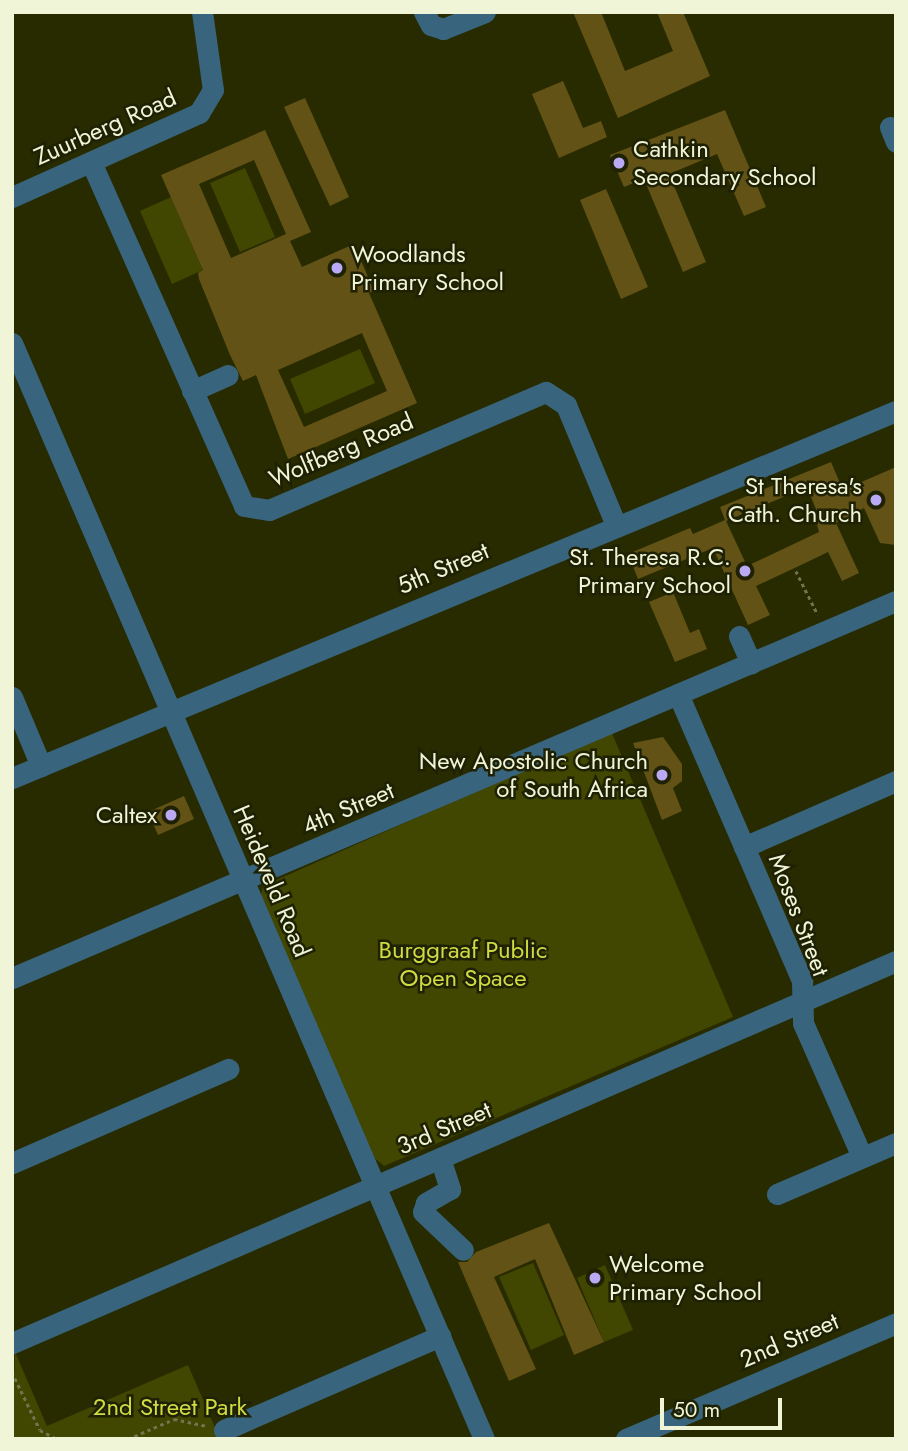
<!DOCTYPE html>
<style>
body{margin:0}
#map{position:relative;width:908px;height:1451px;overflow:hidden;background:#282b00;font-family:Jost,sans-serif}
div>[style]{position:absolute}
.green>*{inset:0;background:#414600}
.building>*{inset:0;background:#625215}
.path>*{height:2.5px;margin-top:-1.25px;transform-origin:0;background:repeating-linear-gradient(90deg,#71744e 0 3.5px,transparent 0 7px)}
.minor>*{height:21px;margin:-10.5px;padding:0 10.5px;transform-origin:10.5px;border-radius:10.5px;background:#38657d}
.dots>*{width:19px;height:19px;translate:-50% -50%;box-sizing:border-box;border:4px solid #1e2103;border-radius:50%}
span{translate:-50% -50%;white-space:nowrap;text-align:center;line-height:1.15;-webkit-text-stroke:5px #1e2103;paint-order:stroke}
.street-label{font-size:24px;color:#f1f5d7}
.poi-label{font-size:24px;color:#f1f5d7}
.left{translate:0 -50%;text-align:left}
.right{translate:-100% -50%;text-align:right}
.park-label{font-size:24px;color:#d0db42}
.frame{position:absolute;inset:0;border:14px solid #f1f5d7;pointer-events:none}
.scale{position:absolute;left:660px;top:1398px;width:122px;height:32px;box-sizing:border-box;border:4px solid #f1f5d7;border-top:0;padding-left:9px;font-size:21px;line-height:24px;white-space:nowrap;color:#f1f5d7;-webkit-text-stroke:5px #1e2103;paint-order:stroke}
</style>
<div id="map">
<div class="green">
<div style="clip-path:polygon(245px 168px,275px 237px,240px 252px,210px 183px)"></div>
<div style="clip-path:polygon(171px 197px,203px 270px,172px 284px,140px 211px)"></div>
<div style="clip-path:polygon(360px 349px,375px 383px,305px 414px,290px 379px)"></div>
<div style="clip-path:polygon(611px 731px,733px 1017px,384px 1166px,373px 1157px,261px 895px,263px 886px)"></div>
<div style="clip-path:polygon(533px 1263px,564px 1335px,531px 1350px,499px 1277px)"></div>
<div style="clip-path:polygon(605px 1265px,633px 1330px,604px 1342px,577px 1278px)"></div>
<div style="clip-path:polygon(15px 1352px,47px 1426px,188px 1365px,220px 1439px,12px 1439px)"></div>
</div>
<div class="building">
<div style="clip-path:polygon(573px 12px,601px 12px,625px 71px,673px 51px,657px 12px,683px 12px,710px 76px,618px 118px)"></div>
<div style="clip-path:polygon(563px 81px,583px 128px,601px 121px,607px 137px,559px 158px,532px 94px)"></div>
<div style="clip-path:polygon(305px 98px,349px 197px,330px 206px,284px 107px)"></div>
<div style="clip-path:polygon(725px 110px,766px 207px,744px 216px,717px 154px,669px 174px,706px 262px,683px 272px,644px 179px,624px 187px,610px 155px)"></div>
<div style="clip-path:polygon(evenodd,265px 130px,311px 232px,290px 241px,302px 267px,354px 244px,374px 291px,369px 293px,417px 403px,288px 459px,256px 375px,243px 381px,230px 355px,199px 279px,198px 273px,203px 270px,161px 175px,265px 130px,254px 160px,286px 234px,231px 258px,199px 184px,254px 160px,265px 130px,362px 333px,387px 391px,304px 427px,278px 370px,362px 333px)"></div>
<div style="clip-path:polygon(606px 189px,648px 287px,621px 299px,580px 200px)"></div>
<div style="clip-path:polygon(evenodd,831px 462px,843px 490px,896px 467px,896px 545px,880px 543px,864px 508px,836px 523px,859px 573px,842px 581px,828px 552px,799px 566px,756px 586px,770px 615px,748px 625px,713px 548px,638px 579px,628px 554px,690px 528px,693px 534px,725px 520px,720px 507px,831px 462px,807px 487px,820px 519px,816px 521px,819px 532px,747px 566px,726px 521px,807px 487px)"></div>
<div style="clip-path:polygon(673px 592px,690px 633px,699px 629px,707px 649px,675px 662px,649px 602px)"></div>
<div style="clip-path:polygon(663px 737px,682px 764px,682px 781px,673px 788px,682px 811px,662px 820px,633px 743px)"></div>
<div style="clip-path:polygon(184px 796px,194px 819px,158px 835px,148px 812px)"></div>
<div style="clip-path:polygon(549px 1223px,604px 1342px,574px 1355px,535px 1259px,494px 1277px,536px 1369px,509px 1381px,458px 1262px,467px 1262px,476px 1252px)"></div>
</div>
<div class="path">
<div style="left:796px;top:571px;width:49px;rotate:63.4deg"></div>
<div style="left:12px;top:1372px;width:64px;rotate:64.2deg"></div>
<div style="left:40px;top:1430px;width:19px;rotate:28deg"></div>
<div style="left:128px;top:1439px;width:50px;rotate:-23.5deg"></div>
<div style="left:174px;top:1419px;width:34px;rotate:12deg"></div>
</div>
<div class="minor">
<div style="left:424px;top:12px;width:15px;rotate:62deg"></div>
<div style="left:431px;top:25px;width:13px;rotate:18deg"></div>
<div style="left:443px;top:29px;width:45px;rotate:-22deg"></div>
<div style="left:890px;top:127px;width:16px;rotate:68deg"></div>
<div style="left:91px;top:162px;width:376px;rotate:66deg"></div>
<div style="left:244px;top:506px;width:25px;rotate:9deg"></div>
<div style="left:269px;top:510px;width:301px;rotate:-23.1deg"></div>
<div style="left:546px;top:392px;width:24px;rotate:33deg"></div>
<div style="left:566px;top:405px;width:130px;rotate:67.4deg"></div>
<div style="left:12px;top:197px;width:205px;rotate:-24.2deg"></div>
<div style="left:199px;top:113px;width:27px;rotate:-59deg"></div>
<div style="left:213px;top:90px;width:79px;rotate:-98deg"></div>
<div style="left:12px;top:343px;width:1193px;rotate:66.7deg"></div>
<div style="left:192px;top:391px;width:39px;rotate:-24deg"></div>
<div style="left:739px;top:636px;width:30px;rotate:66deg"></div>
<div style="left:678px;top:694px;width:313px;rotate:66.6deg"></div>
<div style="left:802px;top:981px;width:42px;rotate:88.6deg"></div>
<div style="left:803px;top:1023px;width:146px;rotate:66.2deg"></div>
<div style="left:12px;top:697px;width:75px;rotate:67.2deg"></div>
<div style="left:12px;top:778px;width:957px;rotate:-22.55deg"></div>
<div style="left:744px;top:847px;width:166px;rotate:-23.5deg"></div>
<div style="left:12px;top:978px;width:961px;rotate:-23.1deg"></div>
<div style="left:440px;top:1158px;width:33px;rotate:72deg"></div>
<div style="left:450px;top:1189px;width:28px;rotate:150deg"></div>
<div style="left:426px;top:1203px;width:9px;rotate:108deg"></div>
<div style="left:423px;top:1212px;width:55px;rotate:43.5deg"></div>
<div style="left:12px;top:1163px;width:236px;rotate:-23.5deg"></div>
<div style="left:777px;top:1194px;width:129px;rotate:-23.2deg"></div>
<div style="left:12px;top:1343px;width:963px;rotate:-23.37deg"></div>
<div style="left:224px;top:1430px;width:236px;rotate:-23.5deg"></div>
<div style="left:626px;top:1439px;width:294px;rotate:-23.2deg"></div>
</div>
<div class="dots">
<div style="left:619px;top:163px;background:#baaaf6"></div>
<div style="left:337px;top:268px;background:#baaaf6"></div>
<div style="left:876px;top:500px;background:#baaaf6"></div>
<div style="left:745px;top:571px;background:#baaaf6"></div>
<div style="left:662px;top:775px;background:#baaaf6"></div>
<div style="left:171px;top:815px;background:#baaaf6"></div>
<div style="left:595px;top:1278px;background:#baaaf6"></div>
</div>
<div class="street-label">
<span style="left:105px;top:127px;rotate:-24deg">Zuurberg Road</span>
<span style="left:341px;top:450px;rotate:-23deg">Wolfberg Road</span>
<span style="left:443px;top:568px;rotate:-23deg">5th Street</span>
<span style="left:348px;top:808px;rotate:-23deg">4th Street</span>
<span style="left:272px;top:881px;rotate:67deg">Heideveld Road</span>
<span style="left:799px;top:915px;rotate:69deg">Moses Street</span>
<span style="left:444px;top:1128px;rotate:-23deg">3rd Street</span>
<span style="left:789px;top:1340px;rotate:-23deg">2nd Street</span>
</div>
<div class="poi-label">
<span class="left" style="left:633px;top:163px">Cathkin<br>Secondary School</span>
<span class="left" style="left:351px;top:268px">Woodlands<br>Primary School</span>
<span class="right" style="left:862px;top:500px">St Theresa's<br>Cath. Church</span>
<span class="right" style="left:731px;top:571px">St. Theresa R.C.<br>Primary School</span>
<span class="right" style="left:648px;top:775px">New Apostolic Church<br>of South Africa</span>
<span class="right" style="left:157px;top:815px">Caltex</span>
<span class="left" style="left:609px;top:1278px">Welcome<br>Primary School</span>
</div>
<div class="park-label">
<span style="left:463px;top:964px">Burggraaf Public<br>Open Space</span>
<span style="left:170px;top:1407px">2nd Street Park</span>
</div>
<div class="frame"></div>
<div class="scale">50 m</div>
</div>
